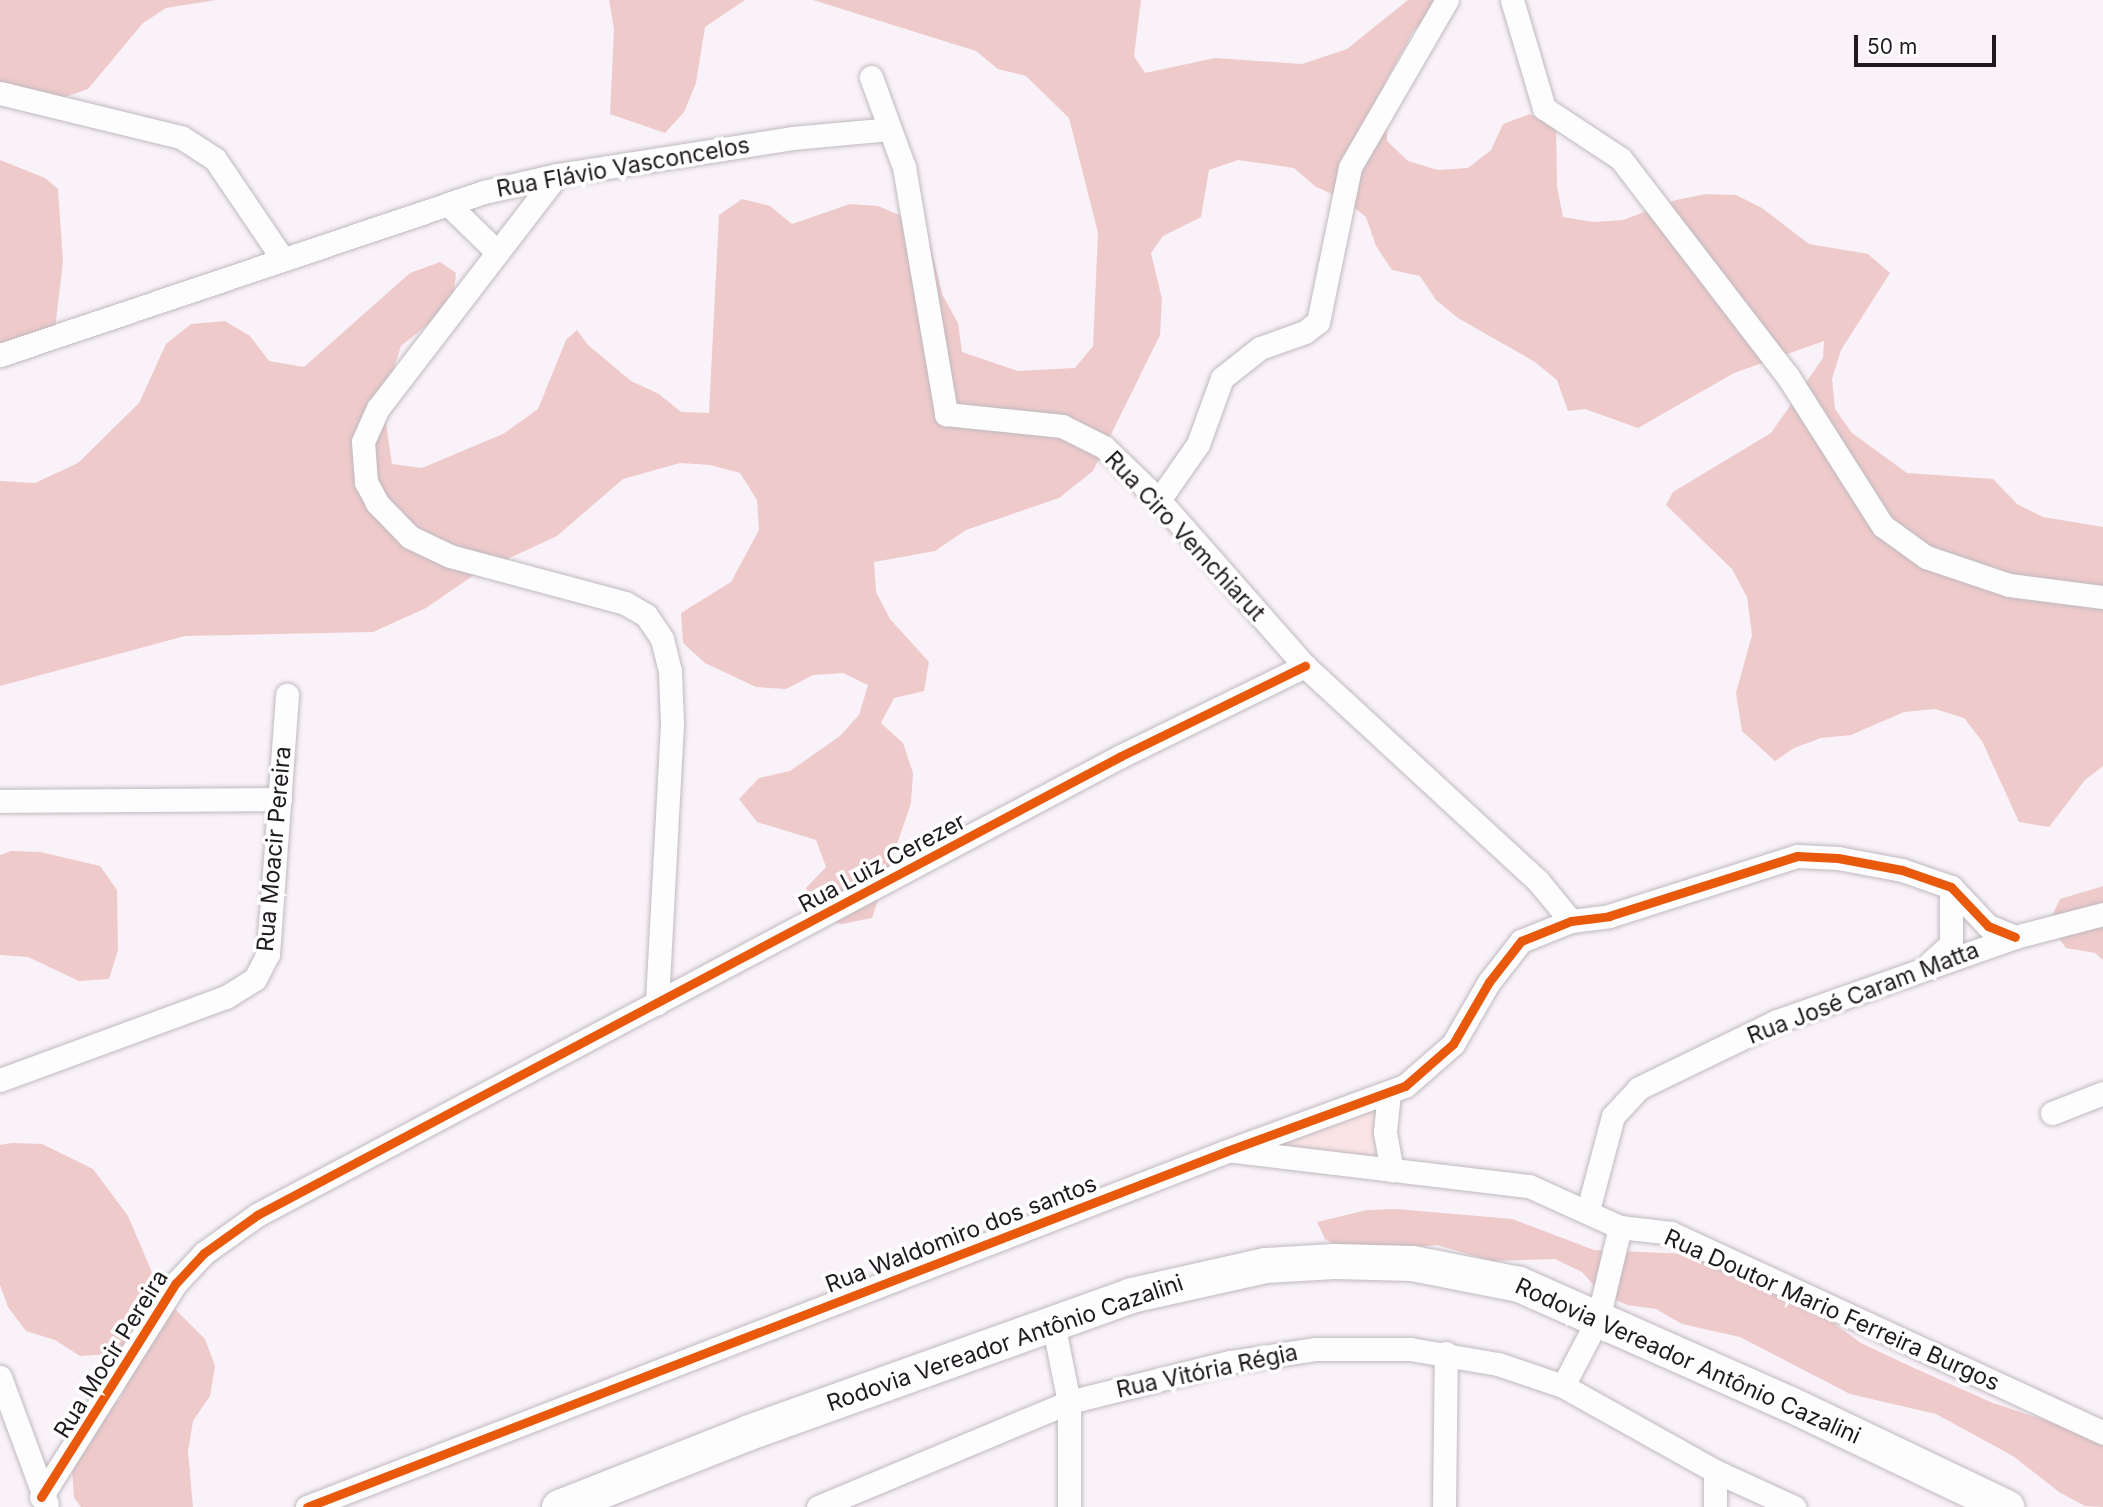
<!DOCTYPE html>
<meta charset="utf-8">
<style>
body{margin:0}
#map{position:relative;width:2103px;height:1507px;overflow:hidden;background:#f9f2f9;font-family:Inter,sans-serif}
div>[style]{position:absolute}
.green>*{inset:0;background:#fbe4e5}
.forest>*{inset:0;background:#efcacb}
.roads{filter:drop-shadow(0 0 2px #bfbabf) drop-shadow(0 0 2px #bfbabf)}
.minor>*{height:23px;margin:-11.5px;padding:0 11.5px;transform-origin:11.5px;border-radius:11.5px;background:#fefdfe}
.primary>*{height:35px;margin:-17.5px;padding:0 17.5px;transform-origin:17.5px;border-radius:17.5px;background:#fefdfe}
.cycleway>*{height:9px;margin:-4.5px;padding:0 4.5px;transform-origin:4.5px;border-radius:4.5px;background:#e8590c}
span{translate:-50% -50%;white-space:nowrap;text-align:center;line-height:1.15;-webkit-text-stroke:7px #fff;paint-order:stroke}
.street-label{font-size:23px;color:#1f1a1f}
.scale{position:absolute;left:1854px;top:35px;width:142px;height:32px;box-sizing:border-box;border:4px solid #1f1a1f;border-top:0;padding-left:9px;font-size:21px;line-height:24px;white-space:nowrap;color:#1f1a1f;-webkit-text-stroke:5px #fff;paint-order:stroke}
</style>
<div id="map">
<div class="green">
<div style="clip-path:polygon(1383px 1101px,1386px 1164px,1251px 1147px)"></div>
</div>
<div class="forest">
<div style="clip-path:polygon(0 0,216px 0,166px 8px,143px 23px,88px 89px,59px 99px,0 91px)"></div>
<div style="clip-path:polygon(609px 0,745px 0,705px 27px,696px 83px,684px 112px,665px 133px,610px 114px,614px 29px)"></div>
<div style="clip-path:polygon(813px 0,1141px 0,1134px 56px,1145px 73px,1215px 58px,1302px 64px,1347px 49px,1408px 0,1454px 0,1414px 30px,1386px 81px,1387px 141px,1408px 161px,1438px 170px,1468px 168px,1491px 150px,1503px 124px,1530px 114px,1556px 127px,1557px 187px,1563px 217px,1593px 222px,1623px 220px,1676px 200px,1706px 194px,1736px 195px,1762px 208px,1809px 244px,1868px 254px,1890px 273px,1841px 350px,1832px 379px,1835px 409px,1852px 433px,1907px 473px,1993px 479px,2017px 504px,2043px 517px,2103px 527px,2103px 766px,2085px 780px,2049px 827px,2019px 822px,1982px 741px,1964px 718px,1935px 709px,1904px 712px,1851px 735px,1821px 738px,1794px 748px,1775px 761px,1742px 731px,1736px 693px,1752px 635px,1747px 597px,1732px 569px,1666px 505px,1673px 492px,1771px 433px,1823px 358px,1824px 341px,1734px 373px,1638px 428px,1585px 409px,1568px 411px,1557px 380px,1535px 362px,1458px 318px,1436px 300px,1420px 276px,1392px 270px,1376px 246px,1366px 217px,1344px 199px,1316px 187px,1294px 168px,1238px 160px,1209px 170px,1201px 217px,1163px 236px,1151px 253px,1162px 299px,1160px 335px,1093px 471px,1059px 498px,966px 530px,935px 551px,874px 562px,876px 592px,890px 619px,929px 662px,924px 691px,894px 698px,881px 723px,903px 743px,913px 773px,911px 803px,872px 918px,842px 924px,813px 918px,806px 888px,826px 867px,816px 840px,757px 822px,739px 799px,759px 778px,790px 771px,840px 736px,859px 715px,868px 685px,843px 673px,813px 675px,786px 689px,756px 687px,705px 663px,683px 643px,681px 613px,731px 582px,759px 530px,757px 500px,740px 473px,710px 465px,680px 463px,623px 479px,557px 536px,477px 573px,426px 608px,373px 632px,185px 636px,0 686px,0 481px,35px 483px,78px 463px,139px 403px,166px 344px,191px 324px,225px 321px,250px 336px,269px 361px,304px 367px,410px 273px,440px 262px,456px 273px,454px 291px,437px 317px,401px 346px,383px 403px,392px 464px,422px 468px,503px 434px,538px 409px,566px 340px,577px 330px,588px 345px,631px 381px,659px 394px,681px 412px,709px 413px,719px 215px,742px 199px,770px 206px,792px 224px,850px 204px,878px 206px,906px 218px,928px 236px,942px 294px,958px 323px,962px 352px,1018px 371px,1075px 368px,1093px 346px,1098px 233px,1069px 118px,1026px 76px,998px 69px,976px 51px)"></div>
<div style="clip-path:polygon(0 160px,45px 178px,58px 189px,63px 262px,55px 329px,0 360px)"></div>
<div style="clip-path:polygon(11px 851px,40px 852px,100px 866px,117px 890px,118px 950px,109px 979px,79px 981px,28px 957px,0 955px,0 855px)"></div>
<div style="clip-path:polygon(2103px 886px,2103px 960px,2095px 953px,2066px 948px,2048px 924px,2060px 899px)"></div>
<div style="clip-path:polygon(12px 1143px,42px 1144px,93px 1169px,128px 1216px,162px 1296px,205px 1339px,215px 1366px,210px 1396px,193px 1421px,188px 1451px,193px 1507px,81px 1507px,74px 1498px,72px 1468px,96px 1417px,120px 1399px,132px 1373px,111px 1354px,80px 1356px,55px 1340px,26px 1331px,8px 1307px,0 1285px,0 1145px)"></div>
<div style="clip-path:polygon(1396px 1209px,1512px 1219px,1594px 1250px,1713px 1255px,1814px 1309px,1861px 1343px,1914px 1368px,1993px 1403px,2103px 1439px,2103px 1507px,2085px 1506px,2059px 1492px,2013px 1456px,1936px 1414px,1850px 1394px,1740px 1337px,1682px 1324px,1656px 1309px,1627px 1305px,1601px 1293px,1582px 1272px,1555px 1259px,1492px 1261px,1437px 1245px,1351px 1254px,1325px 1239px,1317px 1222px,1367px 1210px)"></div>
</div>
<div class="roads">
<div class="minor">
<div style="left:1512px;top:0;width:113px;rotate:73.5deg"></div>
<div style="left:1544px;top:108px;width:92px;rotate:33.5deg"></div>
<div style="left:1621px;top:159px;width:272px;rotate:52.5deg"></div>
<div style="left:1787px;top:375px;width:179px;rotate:57.6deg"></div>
<div style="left:1883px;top:526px;width:53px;rotate:35.8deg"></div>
<div style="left:1926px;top:557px;width:88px;rotate:18.6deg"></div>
<div style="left:2009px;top:585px;width:95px;rotate:7.3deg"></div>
<div style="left:871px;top:77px;width:96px;rotate:69.9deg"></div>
<div style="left:904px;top:167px;width:251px;rotate:80.3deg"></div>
<div style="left:946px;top:414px;width:117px;rotate:5.9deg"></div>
<div style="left:1062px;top:426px;width:47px;rotate:26.6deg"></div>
<div style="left:1104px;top:447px;width:76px;rotate:43.9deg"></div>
<div style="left:1159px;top:500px;width:221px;rotate:48.7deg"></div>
<div style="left:1305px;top:666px;width:317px;rotate:42.7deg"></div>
<div style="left:1538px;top:881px;width:52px;rotate:50.5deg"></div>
<div style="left:0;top:93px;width:186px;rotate:13.7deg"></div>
<div style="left:181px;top:137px;width:40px;rotate:32.9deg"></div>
<div style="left:215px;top:159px;width:120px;rotate:55.9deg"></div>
<div style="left:557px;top:175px;width:294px;rotate:127.5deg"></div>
<div style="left:378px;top:408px;width:37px;rotate:114deg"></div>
<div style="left:363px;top:442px;width:40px;rotate:85.7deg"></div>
<div style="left:366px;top:482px;width:24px;rotate:62deg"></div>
<div style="left:377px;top:503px;width:47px;rotate:45.9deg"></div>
<div style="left:410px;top:537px;width:44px;rotate:25.4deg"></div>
<div style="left:450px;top:556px;width:181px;rotate:15deg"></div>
<div style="left:625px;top:603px;width:24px;rotate:30deg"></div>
<div style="left:646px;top:615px;width:29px;rotate:56deg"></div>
<div style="left:662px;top:639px;width:33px;rotate:76deg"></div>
<div style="left:670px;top:671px;width:53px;rotate:87.8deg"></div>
<div style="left:672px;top:724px;width:280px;rotate:93.1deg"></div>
<div style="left:448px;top:204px;width:69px;rotate:44.4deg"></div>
<div style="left:0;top:355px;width:511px;rotate:-18.61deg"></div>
<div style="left:484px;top:192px;width:75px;rotate:-13.1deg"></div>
<div style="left:557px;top:175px;width:238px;rotate:-8.9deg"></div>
<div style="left:792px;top:138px;width:98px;rotate:-5.2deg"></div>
<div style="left:1159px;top:500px;width:68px;rotate:-55.1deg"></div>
<div style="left:1198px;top:444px;width:70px;rotate:-70deg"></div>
<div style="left:1222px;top:378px;width:48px;rotate:-38.3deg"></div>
<div style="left:1260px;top:348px;width:48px;rotate:-19.6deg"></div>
<div style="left:1305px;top:332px;width:16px;rotate:-38deg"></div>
<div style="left:1318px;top:322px;width:158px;rotate:-78.3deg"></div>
<div style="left:1350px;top:167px;width:193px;rotate:-59.9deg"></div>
<div style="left:0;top:801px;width:280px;rotate:-0.4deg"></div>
<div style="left:1931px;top:962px;width:27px;rotate:-42deg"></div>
<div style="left:1951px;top:944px;width:57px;rotate:-90deg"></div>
<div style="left:0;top:1080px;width:241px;rotate:-20.2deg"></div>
<div style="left:226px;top:997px;width:34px;rotate:-32deg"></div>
<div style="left:255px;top:979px;width:28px;rotate:-63deg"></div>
<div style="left:268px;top:954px;width:260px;rotate:-85.8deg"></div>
<div style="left:1389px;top:1093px;width:39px;rotate:96deg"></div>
<div style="left:1385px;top:1132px;width:39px;rotate:80deg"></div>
<div style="left:2052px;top:1113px;width:55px;rotate:-21.4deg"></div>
<div style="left:1234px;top:1151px;width:297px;rotate:6.8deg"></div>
<div style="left:1529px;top:1186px;width:100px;rotate:24.3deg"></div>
<div style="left:1620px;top:1227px;width:51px;rotate:6.7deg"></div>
<div style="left:1671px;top:1233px;width:476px;rotate:24.8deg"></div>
<div style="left:1588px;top:1210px;width:97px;rotate:-75.1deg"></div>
<div style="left:1613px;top:1116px;width:38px;rotate:-47deg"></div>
<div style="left:1639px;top:1088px;width:153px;rotate:-25.9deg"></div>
<div style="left:1777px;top:1021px;width:252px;rotate:-19.4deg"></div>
<div style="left:2015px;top:937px;width:91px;rotate:-14.6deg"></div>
<div style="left:1053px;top:1323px;width:81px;rotate:78.6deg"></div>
<div style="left:1069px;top:1402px;width:105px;rotate:90deg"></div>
<div style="left:0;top:1377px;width:135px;rotate:69.7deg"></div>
<div style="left:1563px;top:1386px;width:76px;rotate:-62.4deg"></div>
<div style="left:1598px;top:1319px;width:95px;rotate:-76.6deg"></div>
<div style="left:1715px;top:1471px;width:36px;rotate:90deg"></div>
<div style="left:41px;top:1497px;width:253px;rotate:-57.8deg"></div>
<div style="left:176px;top:1283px;width:41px;rotate:-47deg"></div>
<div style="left:204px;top:1253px;width:65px;rotate:-35.6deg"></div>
<div style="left:257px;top:1215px;width:978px;rotate:-27.98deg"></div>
<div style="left:1121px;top:756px;width:205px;rotate:-26.1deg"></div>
<div style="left:307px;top:1507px;width:986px;rotate:-21.15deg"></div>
<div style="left:1227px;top:1151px;width:189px;rotate:-20.1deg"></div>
<div style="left:1405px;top:1086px;width:64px;rotate:-41.2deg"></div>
<div style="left:1453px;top:1044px;width:72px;rotate:-59.9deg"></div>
<div style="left:1489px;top:982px;width:52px;rotate:-52deg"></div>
<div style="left:1521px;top:941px;width:54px;rotate:-21.8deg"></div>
<div style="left:1571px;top:921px;width:38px;rotate:-7deg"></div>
<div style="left:1609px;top:916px;width:197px;rotate:-17.7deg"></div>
<div style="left:1797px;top:856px;width:41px;rotate:2.8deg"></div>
<div style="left:1838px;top:858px;width:65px;rotate:10.6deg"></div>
<div style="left:1902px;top:870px;width:52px;rotate:19.1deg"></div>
<div style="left:1951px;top:887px;width:54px;rotate:46.5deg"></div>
<div style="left:1988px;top:926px;width:29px;rotate:22deg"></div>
<div style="left:818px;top:1507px;width:272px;rotate:-22.7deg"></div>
<div style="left:1069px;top:1402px;width:166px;rotate:-14deg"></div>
<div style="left:1230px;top:1362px;width:87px;rotate:-8.6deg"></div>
<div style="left:1316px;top:1349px;width:94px"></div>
<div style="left:1410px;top:1349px;width:89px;rotate:9.7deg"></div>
<div style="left:1498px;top:1364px;width:69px;rotate:18.7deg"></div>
<div style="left:1563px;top:1386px;width:174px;rotate:29.2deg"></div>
<div style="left:1715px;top:1471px;width:87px;rotate:24.5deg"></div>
<div style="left:1444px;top:1507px;width:154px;rotate:-89.3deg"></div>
</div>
<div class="primary">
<div style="left:559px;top:1507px;width:204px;rotate:-21.5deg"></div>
<div style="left:749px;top:1432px;width:406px;rotate:-19.7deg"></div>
<div style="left:1131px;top:1295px;width:137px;rotate:-12.6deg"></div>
<div style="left:1265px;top:1265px;width:69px;rotate:-3.3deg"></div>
<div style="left:1334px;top:1261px;width:78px;rotate:1.5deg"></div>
<div style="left:1412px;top:1263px;width:109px;rotate:11.1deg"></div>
<div style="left:1519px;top:1284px;width:294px;rotate:23.9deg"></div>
<div style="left:1788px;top:1403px;width:242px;rotate:25.5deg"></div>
</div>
</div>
<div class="cycleway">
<div style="left:41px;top:1497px;width:253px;rotate:-57.8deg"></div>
<div style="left:176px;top:1283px;width:41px;rotate:-47deg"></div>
<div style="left:204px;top:1253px;width:65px;rotate:-35.6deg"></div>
<div style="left:257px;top:1215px;width:978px;rotate:-27.98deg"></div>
<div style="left:1121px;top:756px;width:205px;rotate:-26.1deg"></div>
<div style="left:307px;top:1507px;width:986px;rotate:-21.15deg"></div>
<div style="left:1227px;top:1151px;width:189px;rotate:-20.1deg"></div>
<div style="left:1405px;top:1086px;width:64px;rotate:-41.2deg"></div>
<div style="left:1453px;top:1044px;width:72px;rotate:-59.9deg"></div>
<div style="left:1489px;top:982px;width:52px;rotate:-52deg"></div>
<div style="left:1521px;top:941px;width:54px;rotate:-21.8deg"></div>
<div style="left:1571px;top:921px;width:38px;rotate:-7deg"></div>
<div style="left:1609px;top:916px;width:197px;rotate:-17.7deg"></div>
<div style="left:1797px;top:856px;width:41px;rotate:2.8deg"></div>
<div style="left:1838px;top:858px;width:65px;rotate:10.6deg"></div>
<div style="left:1902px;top:870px;width:52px;rotate:19.1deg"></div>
<div style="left:1951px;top:887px;width:54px;rotate:46.5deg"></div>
<div style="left:1988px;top:926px;width:29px;rotate:22deg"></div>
</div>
<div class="street-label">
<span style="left:623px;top:167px;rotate:-10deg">Rua Flávio Vasconcelos</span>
<span style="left:1185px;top:536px;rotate:47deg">Rua Ciro Vemchiarut</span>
<span style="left:274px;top:849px;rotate:-85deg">Rua Moacir Pereira</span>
<span style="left:882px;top:863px;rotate:-28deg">Rua Luiz Cerezer</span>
<span style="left:1863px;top:993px;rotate:-21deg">Rua José Caram Matta</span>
<span style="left:961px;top:1234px;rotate:-21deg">Rua Waldomiro dos santos</span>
<span style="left:1832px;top:1310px;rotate:24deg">Rua Doutor Mario Ferreira Burgos</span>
<span style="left:1005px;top:1343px;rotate:-19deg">Rodovia Vereador Antônio Cazalini</span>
<span style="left:111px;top:1354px;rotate:-58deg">Rua Mocir Pereira</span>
<span style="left:1688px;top:1361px;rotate:24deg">Rodovia Vereador Antônio Cazalini</span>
<span style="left:1207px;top:1371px;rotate:-12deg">Rua Vitória Régia</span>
</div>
<div class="scale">50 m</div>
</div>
